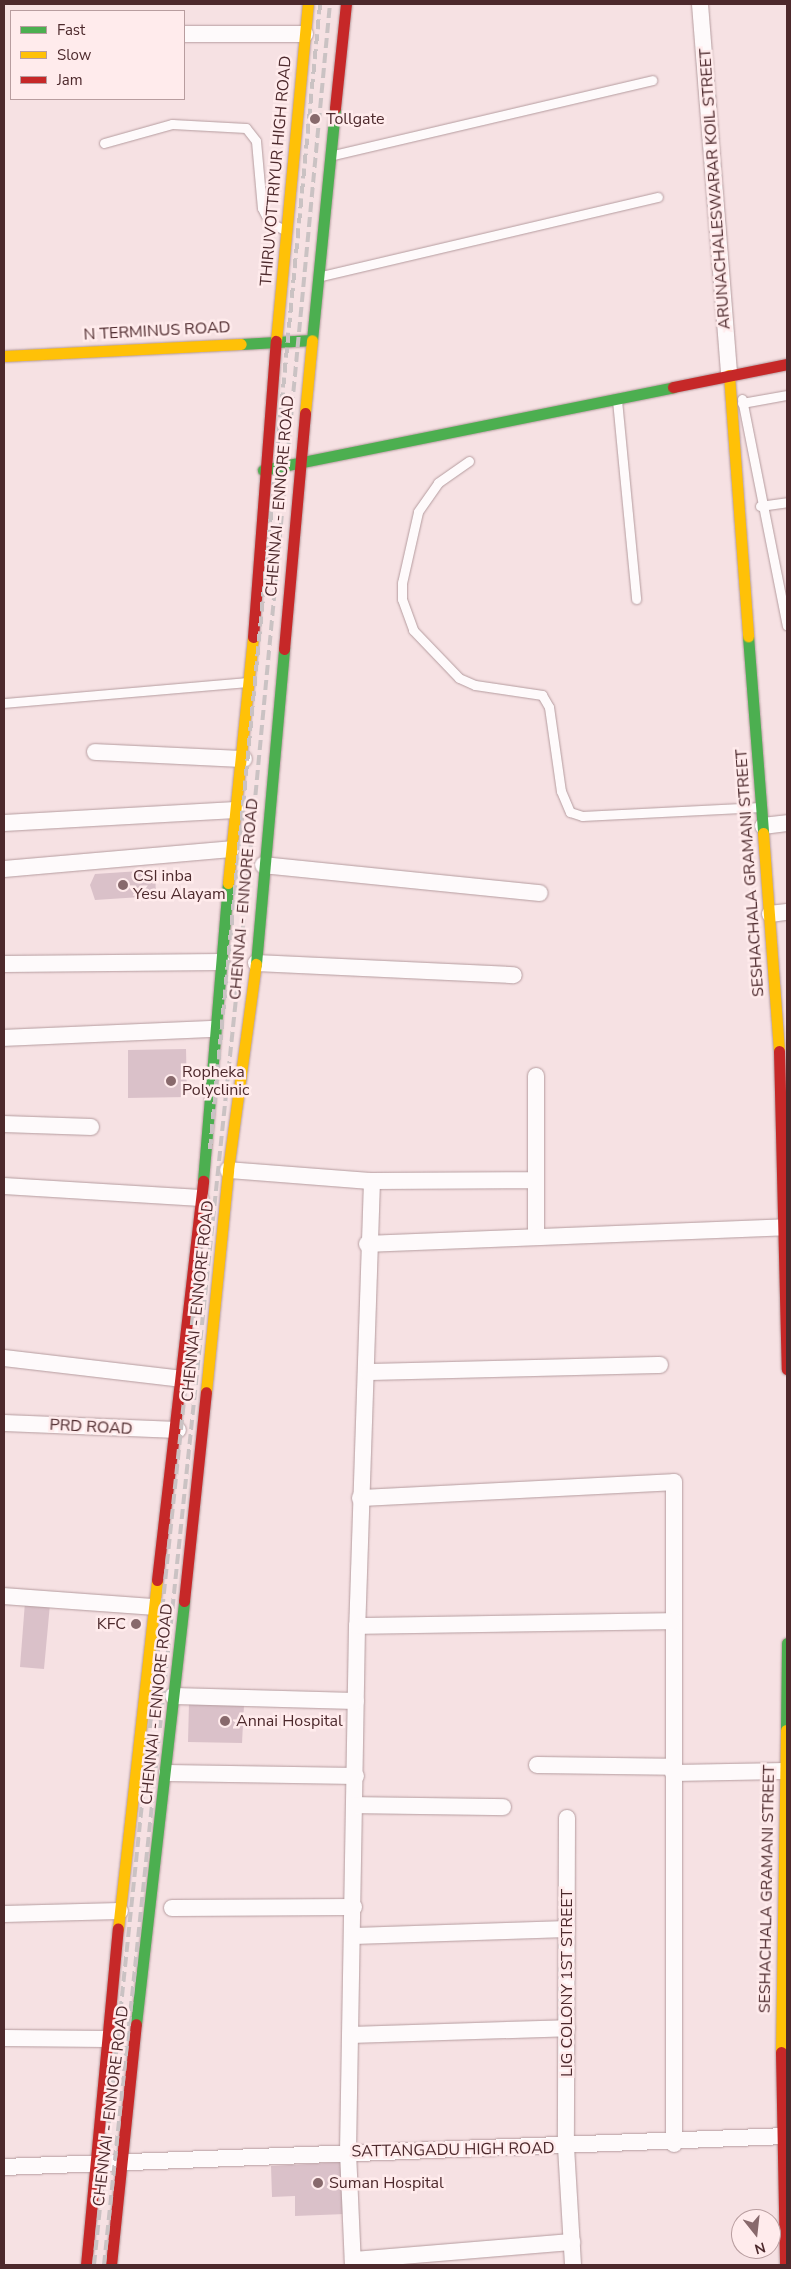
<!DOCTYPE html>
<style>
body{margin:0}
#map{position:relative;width:791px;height:2269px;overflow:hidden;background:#f6e1e3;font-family:"Nunito Sans",sans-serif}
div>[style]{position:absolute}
.building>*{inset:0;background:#dac1c9}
.roads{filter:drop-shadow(0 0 1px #b59c9f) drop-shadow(0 0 1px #b59c9f)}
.lane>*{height:9px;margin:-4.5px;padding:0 4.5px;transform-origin:4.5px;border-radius:4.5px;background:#fefafb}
.street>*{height:16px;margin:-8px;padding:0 8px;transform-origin:8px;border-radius:8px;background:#fefafb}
.fast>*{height:11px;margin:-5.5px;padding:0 5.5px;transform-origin:5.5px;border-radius:5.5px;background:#4caf50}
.slow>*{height:11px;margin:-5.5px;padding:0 5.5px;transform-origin:5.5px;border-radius:5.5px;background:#ffc107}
.jam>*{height:11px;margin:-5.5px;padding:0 5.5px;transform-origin:5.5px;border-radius:5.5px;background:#c62828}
.rail>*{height:4px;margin-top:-2px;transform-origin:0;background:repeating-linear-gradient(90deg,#cac2c3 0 10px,transparent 0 15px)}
.dots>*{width:14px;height:14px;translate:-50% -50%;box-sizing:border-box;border:2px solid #ffebec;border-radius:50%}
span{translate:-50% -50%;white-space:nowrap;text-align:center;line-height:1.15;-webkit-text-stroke:5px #ffebec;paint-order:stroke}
.poi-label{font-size:16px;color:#4d292c}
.left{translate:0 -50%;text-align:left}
.right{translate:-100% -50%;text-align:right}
.street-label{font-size:16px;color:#4d292c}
.frame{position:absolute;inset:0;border:5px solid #4d292c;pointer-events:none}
.legend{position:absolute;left:10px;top:10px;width:175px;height:90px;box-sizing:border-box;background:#ffebec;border:1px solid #b89d9f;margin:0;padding:6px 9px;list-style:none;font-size:15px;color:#4d292c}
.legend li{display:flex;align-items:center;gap:10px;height:25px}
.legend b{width:25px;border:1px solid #b89d9f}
.north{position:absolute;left:731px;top:2209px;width:50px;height:50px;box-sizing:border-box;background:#ffebec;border:1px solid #b89d9f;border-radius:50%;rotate:164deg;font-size:14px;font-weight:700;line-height:20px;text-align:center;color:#4d292c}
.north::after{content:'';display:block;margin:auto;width:18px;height:22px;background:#88696c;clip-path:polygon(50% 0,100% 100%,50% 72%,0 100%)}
</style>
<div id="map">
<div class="building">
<div style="clip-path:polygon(155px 870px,156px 896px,95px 900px,90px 885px,95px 874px)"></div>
<div style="clip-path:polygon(186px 1049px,187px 1097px,128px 1098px,128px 1050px)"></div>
<div style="clip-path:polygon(25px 1602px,50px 1604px,44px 1669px,20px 1667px)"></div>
<div style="clip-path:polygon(189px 1703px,244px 1705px,242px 1743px,188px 1742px)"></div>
<div style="clip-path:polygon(342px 2162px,345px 2214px,295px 2216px,295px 2196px,272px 2197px,271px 2166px)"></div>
</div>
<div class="roads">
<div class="lane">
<div style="left:104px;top:143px;width:71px;rotate:-15.6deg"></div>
<div style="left:172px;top:124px;width:74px;rotate:3.1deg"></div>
<div style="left:246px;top:128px;width:16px;rotate:52deg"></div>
<div style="left:256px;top:141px;width:67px;rotate:84.9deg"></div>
<div style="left:262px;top:208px;width:16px;rotate:63deg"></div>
<div style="left:269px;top:222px;width:18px;rotate:27deg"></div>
<div style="left:333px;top:155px;width:328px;rotate:-13.2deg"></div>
<div style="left:321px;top:276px;width:346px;rotate:-13.2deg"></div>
<div style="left:742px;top:399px;width:231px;rotate:78.8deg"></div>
<div style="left:617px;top:400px;width:200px;rotate:84.5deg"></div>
<div style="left:742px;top:403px;width:46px;rotate:-10.1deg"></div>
<div style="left:469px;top:461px;width:38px;rotate:145deg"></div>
<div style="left:438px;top:483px;width:35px;rotate:125deg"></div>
<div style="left:418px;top:512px;width:73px;rotate:102.7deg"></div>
<div style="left:402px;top:583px;width:16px;rotate:90deg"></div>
<div style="left:402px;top:599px;width:33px;rotate:70deg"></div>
<div style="left:413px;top:630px;width:66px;rotate:46.2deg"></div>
<div style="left:459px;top:678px;width:17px;rotate:24deg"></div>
<div style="left:475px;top:685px;width:68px;rotate:8.5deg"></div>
<div style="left:542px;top:695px;width:14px;rotate:60deg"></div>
<div style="left:549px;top:707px;width:85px;rotate:81.9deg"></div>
<div style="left:561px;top:791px;width:23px;rotate:67deg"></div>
<div style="left:570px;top:812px;width:13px;rotate:18deg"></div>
<div style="left:582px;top:816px;width:179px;rotate:-2.9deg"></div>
<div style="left:760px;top:506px;width:27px;rotate:-8deg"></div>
<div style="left:4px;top:703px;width:246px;rotate:-4.9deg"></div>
</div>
<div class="street">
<div style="left:700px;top:4px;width:372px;rotate:85.5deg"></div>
<div style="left:184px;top:34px;width:121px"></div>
<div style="left:95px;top:752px;width:149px;rotate:2.7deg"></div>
<div style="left:4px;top:823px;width:232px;rotate:-3.2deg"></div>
<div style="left:763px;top:826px;width:24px;rotate:-7deg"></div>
<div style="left:263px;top:865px;width:278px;rotate:5.8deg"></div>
<div style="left:4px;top:869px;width:228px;rotate:-5deg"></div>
<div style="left:770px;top:914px;width:17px;rotate:-7deg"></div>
<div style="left:256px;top:963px;width:258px;rotate:2.7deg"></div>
<div style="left:4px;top:964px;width:218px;rotate:-0.5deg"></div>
<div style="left:4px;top:1038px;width:210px;rotate:-2.5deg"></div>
<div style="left:536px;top:1076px;width:161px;rotate:90deg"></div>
<div style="left:4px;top:1124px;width:87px;rotate:2deg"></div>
<div style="left:228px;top:1170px;width:144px;rotate:4.4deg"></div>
<div style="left:372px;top:1181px;width:445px;rotate:91.9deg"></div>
<div style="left:357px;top:1626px;width:526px;rotate:90.98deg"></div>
<div style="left:348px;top:2152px;width:113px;rotate:87.5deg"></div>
<div style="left:372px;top:1181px;width:164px;rotate:-0.3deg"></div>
<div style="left:4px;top:1186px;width:197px;rotate:3.5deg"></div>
<div style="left:367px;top:1244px;width:417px;rotate:-2.3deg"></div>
<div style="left:4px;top:1358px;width:180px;rotate:6.7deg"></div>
<div style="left:368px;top:1372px;width:292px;rotate:-1.4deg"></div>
<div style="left:4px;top:1423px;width:174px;rotate:2.3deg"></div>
<div style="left:360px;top:1498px;width:314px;rotate:-2.9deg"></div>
<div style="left:674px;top:1482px;width:662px;rotate:90deg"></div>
<div style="left:4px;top:1596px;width:151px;rotate:4.2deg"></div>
<div style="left:357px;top:1626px;width:316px;rotate:-0.9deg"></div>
<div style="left:173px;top:1696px;width:183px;rotate:1.6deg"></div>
<div style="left:537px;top:1765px;width:137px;rotate:0.8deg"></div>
<div style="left:167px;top:1773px;width:189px;rotate:0.9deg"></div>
<div style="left:673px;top:1773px;width:112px;rotate:-1deg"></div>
<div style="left:355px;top:1805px;width:148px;rotate:0.8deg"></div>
<div style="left:567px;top:1818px;width:329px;rotate:90.2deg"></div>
<div style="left:566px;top:2147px;width:118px;rotate:86.6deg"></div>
<div style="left:172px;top:1908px;width:182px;rotate:-0.3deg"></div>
<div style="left:4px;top:1914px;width:116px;rotate:-1.5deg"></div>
<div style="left:354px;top:1936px;width:213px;rotate:-1.9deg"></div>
<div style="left:350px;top:2035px;width:217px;rotate:-1.8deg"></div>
<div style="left:4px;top:2038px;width:103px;rotate:0.6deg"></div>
<div style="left:4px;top:2167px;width:784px;rotate:-2.27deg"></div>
<div style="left:353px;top:2260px;width:220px;rotate:-4.7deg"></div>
</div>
<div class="fast">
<div style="left:241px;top:344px;width:71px;rotate:-3.2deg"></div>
<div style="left:312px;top:340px;width:233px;rotate:-84.3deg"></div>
<div style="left:263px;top:470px;width:418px;rotate:-11.4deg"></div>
<div style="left:748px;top:636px;width:198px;rotate:85.6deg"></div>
<div style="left:256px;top:964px;width:316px;rotate:-84.9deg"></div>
<div style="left:203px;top:1181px;width:299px;rotate:-85.2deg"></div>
<div style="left:786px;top:1730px;width:87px;rotate:-89.3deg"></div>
<div style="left:136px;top:2024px;width:426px;rotate:-83.5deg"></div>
</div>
<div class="slow">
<div style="left:276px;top:341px;width:339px;rotate:-84.6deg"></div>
<div style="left:4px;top:356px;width:237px;rotate:-2.9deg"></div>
<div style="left:729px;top:375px;width:262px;rotate:85.8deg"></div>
<div style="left:305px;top:413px;width:73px;rotate:-84.5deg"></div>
<div style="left:763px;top:833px;width:219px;rotate:85.8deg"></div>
<div style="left:228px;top:883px;width:247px;rotate:-84.2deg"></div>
<div style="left:206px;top:1392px;width:223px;rotate:-84.3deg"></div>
<div style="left:228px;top:1170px;width:208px;rotate:-82.3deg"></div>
<div style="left:118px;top:1929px;width:351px;rotate:-83.6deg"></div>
<div style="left:781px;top:2052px;width:322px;rotate:-89.1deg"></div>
</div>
<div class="jam">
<div style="left:335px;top:108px;width:105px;rotate:-84deg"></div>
<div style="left:673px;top:387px;width:116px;rotate:-11.4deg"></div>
<div style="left:253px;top:637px;width:297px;rotate:-85.6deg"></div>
<div style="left:284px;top:649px;width:237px;rotate:-84.9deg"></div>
<div style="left:779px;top:1051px;width:318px;rotate:88.6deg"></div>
<div style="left:157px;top:1580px;width:402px;rotate:-83.4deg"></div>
<div style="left:184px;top:1601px;width:210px;rotate:-84deg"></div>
<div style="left:781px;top:2052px;width:213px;rotate:88.9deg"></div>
<div style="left:86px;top:2265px;width:338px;rotate:-84.6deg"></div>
<div style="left:111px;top:2265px;width:242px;rotate:-84.1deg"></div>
</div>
</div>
<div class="rail">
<div style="left:210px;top:1149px;width:1150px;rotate:-84.51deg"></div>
<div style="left:94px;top:2265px;width:1024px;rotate:-84.06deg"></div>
<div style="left:104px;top:2265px;width:1313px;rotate:-84.05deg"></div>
<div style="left:240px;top:959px;width:959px;rotate:-84.62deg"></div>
</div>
<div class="dots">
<div style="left:315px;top:119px;background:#88696c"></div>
<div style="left:123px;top:885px;background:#88696c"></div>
<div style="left:171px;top:1081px;background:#88696c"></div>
<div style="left:136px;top:1624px;background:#88696c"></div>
<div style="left:225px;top:1721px;background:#88696c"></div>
<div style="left:318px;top:2183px;background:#88696c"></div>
</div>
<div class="poi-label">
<span class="left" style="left:326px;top:119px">Tollgate</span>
<span class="left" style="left:133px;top:885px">CSI inba<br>Yesu Alayam</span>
<span class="left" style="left:182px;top:1081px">Ropheka<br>Polyclinic</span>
<span class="right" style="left:126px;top:1624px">KFC</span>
<span class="left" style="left:236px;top:1721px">Annai Hospital</span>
<span class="left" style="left:329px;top:2183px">Suman Hospital</span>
</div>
<div class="street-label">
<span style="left:276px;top:171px;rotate:-85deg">THIRUVOTTRIYUR HIGH ROAD</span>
<span style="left:715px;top:189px;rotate:-94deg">ARUNACHALESWARAR KOIL STREET</span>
<span style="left:157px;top:331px;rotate:-3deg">N TERMINUS ROAD</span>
<span style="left:280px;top:496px;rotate:-85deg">CHENNAI - ENNORE ROAD</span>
<span style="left:750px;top:873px;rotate:-94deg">SESHACHALA GRAMANI STREET</span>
<span style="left:244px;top:899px;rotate:-85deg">CHENNAI - ENNORE ROAD</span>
<span style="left:198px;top:1301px;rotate:-84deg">CHENNAI - ENNORE ROAD</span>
<span style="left:91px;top:1427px;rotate:3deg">PRD ROAD</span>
<span style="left:157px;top:1704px;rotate:-84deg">CHENNAI - ENNORE ROAD</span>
<span style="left:767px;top:1889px;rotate:-89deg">SESHACHALA GRAMANI STREET</span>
<span style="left:567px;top:1983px;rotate:-90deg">LIG COLONY 1ST STREET</span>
<span style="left:111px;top:2106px;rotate:-83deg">CHENNAI - ENNORE ROAD</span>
<span style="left:453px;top:2150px;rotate:-1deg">SATTANGADU HIGH ROAD</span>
</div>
<div class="frame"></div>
<ul class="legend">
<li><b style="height:6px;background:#4caf50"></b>Fast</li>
<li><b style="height:6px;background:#ffc107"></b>Slow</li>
<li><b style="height:6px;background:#c62828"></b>Jam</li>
</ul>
<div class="north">N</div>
</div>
